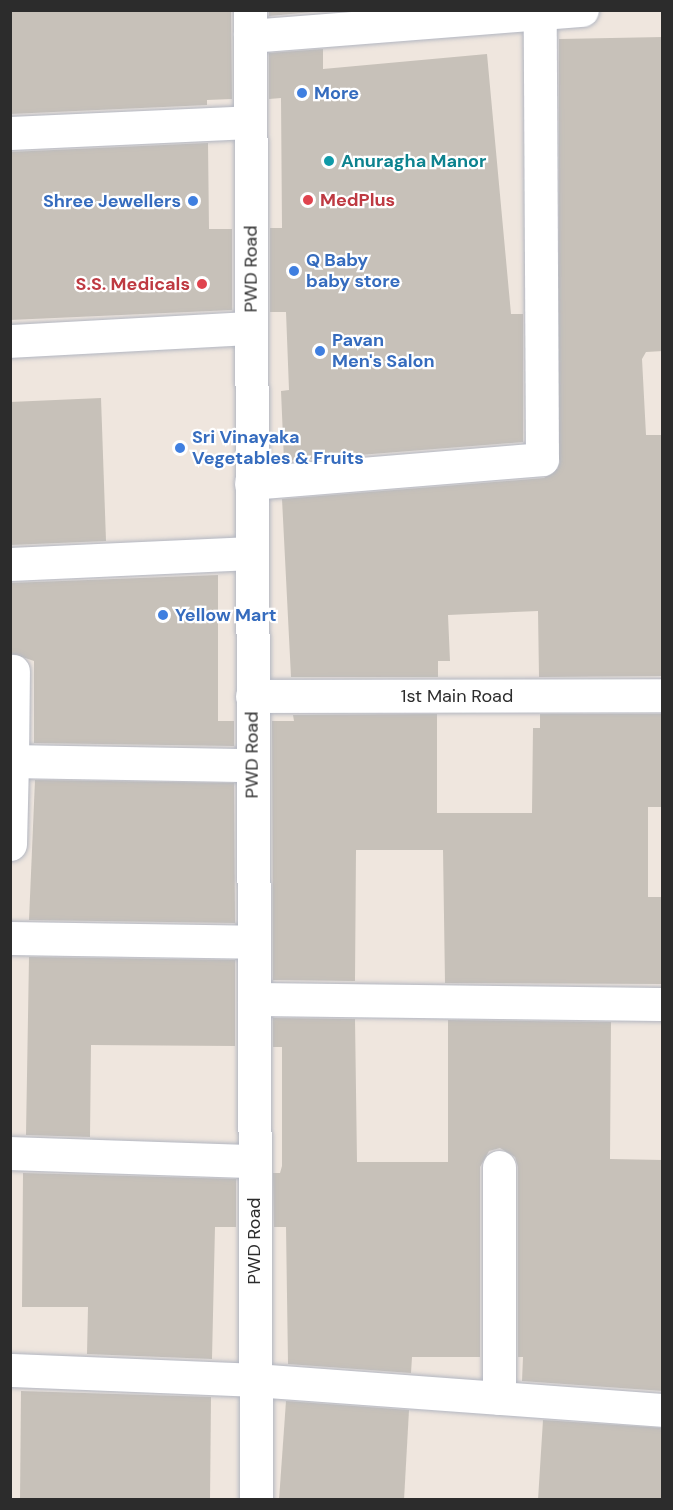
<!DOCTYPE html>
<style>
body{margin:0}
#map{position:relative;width:673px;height:1510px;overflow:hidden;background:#efe6de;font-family:"DM Sans",sans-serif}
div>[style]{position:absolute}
.building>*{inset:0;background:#c7c1b9}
.roads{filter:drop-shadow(0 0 2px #b2b6c1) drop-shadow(0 0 2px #b2b6c1)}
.minor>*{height:33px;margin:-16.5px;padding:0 16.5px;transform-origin:16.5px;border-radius:16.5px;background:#fff}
.tertiary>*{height:33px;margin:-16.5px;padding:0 16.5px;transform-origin:16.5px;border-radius:16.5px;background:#fff}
.dots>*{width:16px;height:16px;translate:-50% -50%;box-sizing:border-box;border:3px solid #fff;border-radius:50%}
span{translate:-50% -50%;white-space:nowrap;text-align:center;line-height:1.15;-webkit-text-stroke:4.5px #fff;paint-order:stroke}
.shop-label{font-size:18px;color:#366cbe;font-weight:700}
.left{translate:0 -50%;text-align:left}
.right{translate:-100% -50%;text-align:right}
.culture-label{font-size:18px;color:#0d838f;font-weight:700}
.health-label{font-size:18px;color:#be3a42;font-weight:700}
.street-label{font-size:18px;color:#2c2c2c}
.frame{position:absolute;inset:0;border:12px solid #2c2c2c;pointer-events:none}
</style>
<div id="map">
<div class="building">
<div style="clip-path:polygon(10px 10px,231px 10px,232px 99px,207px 100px,207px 105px,10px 114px)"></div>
<div style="clip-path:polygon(269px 10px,323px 10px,323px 11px,269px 16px)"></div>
<div style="clip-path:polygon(663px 37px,663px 351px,646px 352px,642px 359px,646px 435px,663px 435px,663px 676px,539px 677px,538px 611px,448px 615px,450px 661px,438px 661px,438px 677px,291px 677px,282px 499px,544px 478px,558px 468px,559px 39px)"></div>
<div style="clip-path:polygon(323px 49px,323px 69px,487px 54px,511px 314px,523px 314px,523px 442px,284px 461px,281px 391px,289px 390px,286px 312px,270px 312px,270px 228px,282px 228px,281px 98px,269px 99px,269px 53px)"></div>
<div style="clip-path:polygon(208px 143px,209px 229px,232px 229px,232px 310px,10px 320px,10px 152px)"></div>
<div style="clip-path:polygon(101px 398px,106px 541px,10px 545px,10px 402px)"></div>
<div style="clip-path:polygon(218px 575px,218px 721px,234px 721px,234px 746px,34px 743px,34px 661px,10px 653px,10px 583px)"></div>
<div style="clip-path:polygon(437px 714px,437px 813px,532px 813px,533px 728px,540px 728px,540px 714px,663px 714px,663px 807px,648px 807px,648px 897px,663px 897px,663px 984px,445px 983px,443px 850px,356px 850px,355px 981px,273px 980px,272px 721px,294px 721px,293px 715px)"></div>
<div style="clip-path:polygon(35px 780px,234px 783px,235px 923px,29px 920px)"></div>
<div style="clip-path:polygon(29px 957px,235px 960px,235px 1046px,91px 1045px,90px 1137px,26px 1135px)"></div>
<div style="clip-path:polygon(273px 1018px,355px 1019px,357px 1162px,448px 1162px,448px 1020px,611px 1022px,610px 1159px,663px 1160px,663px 1391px,522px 1381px,523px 1357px,518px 1357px,518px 1167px,515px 1157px,500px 1148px,489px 1151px,480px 1167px,480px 1357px,412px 1357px,411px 1373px,288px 1364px,286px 1227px,274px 1227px,273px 1173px,280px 1173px,282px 1166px,282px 1047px,273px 1047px)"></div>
<div style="clip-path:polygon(23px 1173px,236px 1179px,236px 1227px,215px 1227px,212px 1359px,87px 1354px,88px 1307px,22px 1307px)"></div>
<div style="clip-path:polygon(21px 1391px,211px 1397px,210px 1500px,20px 1500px)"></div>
<div style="clip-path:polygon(286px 1401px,409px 1410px,404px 1500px,279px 1500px)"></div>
<div style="clip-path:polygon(543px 1420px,663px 1428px,663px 1500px,538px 1500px)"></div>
</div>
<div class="roads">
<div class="minor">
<div style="left:250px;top:36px;width:333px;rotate:-4.5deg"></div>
<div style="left:10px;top:133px;width:240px;rotate:-2.6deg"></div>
<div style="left:10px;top:341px;width:241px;rotate:-3.1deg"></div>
<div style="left:251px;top:483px;width:292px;rotate:-4.7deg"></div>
<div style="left:542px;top:459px;width:449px;rotate:-90.3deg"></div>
<div style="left:10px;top:564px;width:242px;rotate:-2.6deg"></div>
<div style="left:252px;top:696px;width:410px;rotate:-0.1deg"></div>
<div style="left:12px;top:761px;width:90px;rotate:-89.4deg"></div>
<div style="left:10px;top:844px;width:83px;rotate:-88.6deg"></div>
<div style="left:12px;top:761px;width:240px;rotate:1deg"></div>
<div style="left:10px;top:938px;width:243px;rotate:0.9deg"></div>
<div style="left:254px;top:999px;width:408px;rotate:0.7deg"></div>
<div style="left:10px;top:1153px;width:244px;rotate:1.9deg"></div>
<div style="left:499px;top:1167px;width:231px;rotate:90deg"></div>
<div style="left:10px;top:1370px;width:244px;rotate:2.3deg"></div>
<div style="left:254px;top:1380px;width:409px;rotate:4.2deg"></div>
</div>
<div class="tertiary">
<div style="left:250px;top:10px;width:1490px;rotate:89.77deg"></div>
</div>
</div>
<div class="dots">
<div style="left:302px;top:93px;background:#3f7fe0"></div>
<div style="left:329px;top:161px;background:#0f9aa8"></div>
<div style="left:308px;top:200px;background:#e0444e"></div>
<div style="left:193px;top:201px;background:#3f7fe0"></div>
<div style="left:294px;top:271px;background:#3f7fe0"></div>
<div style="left:202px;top:284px;background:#e0444e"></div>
<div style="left:320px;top:351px;background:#3f7fe0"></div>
<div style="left:180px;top:448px;background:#3f7fe0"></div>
<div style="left:163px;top:615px;background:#3f7fe0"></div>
</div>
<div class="shop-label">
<span class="left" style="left:314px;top:93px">More</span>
<span class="right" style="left:181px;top:201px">Shree Jewellers</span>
<span class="left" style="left:306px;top:271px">Q Baby<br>baby store</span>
<span class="left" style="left:332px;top:351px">Pavan<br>Men's Salon</span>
<span class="left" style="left:192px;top:448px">Sri Vinayaka<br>Vegetables &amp; Fruits</span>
<span class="left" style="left:175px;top:615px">Yellow Mart</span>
</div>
<div class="culture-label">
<span class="left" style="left:341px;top:161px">Anuragha Manor</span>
</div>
<div class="health-label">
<span class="left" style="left:320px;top:200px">MedPlus</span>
<span class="right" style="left:190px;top:284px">S.S. Medicals</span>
</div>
<div class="street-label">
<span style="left:251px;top:269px;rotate:-90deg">PWD Road</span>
<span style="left:457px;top:696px">1st Main Road</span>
<span style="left:252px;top:755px;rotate:-90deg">PWD Road</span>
<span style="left:254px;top:1241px;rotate:-90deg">PWD Road</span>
</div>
<div class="frame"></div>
</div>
